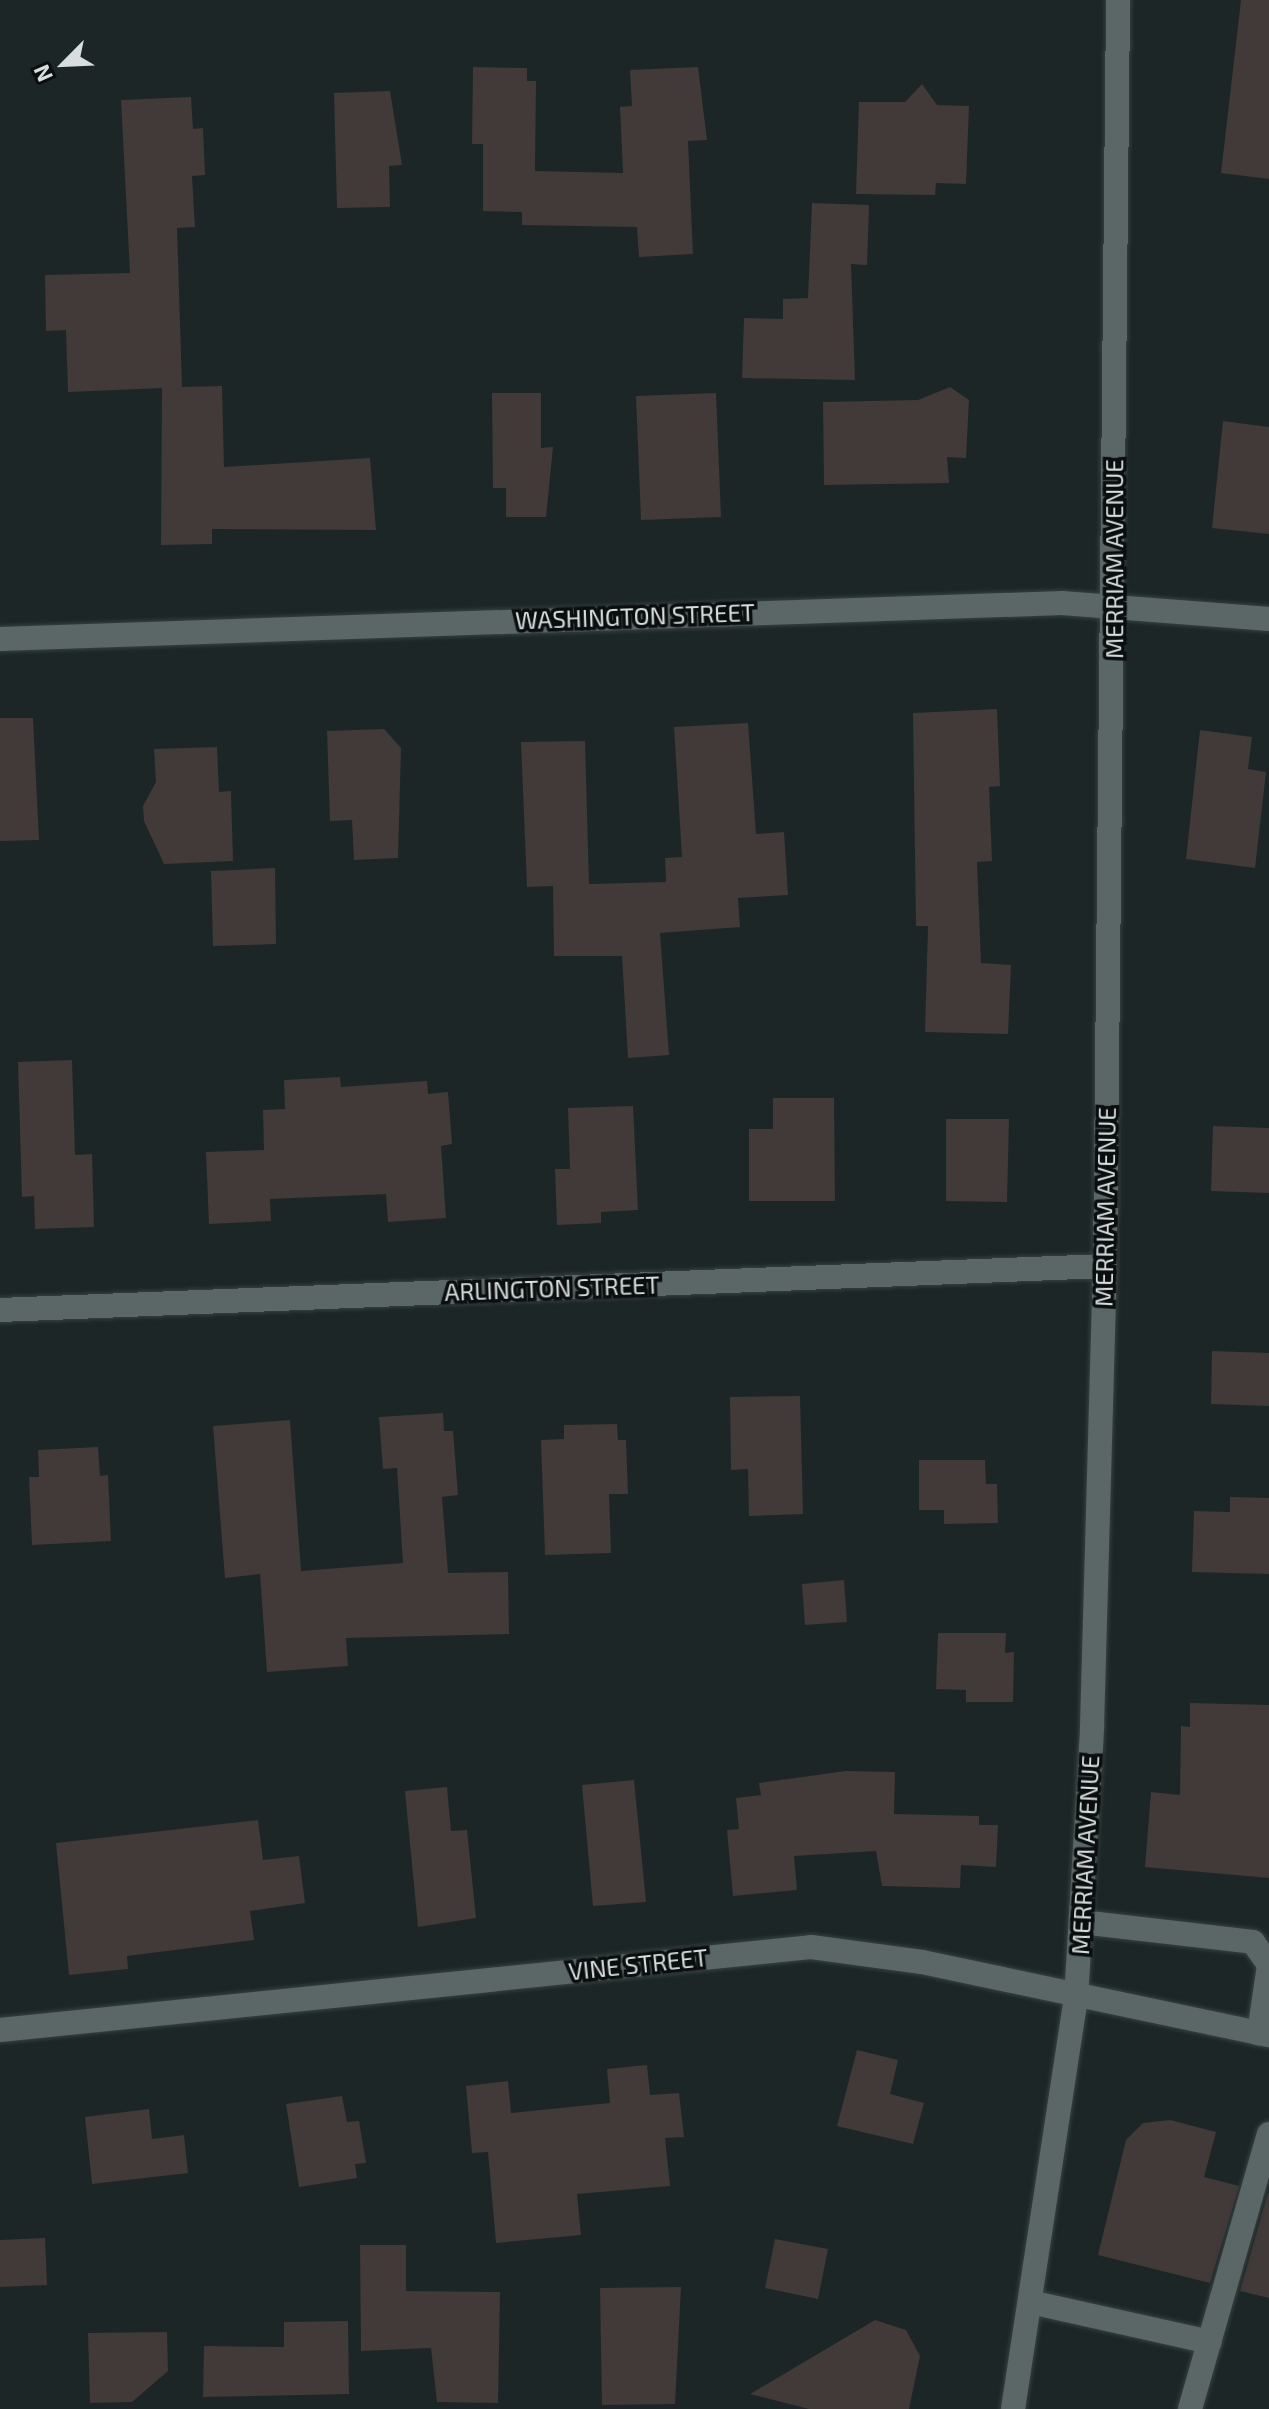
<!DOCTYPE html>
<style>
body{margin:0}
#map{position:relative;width:1269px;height:2409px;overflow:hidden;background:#1c2626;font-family:"Exo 2",sans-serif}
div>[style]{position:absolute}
.building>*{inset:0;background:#423939}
.roads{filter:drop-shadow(0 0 2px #384141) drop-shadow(0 0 2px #384141)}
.lane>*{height:24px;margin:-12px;padding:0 12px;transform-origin:12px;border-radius:12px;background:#5b6666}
.street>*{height:24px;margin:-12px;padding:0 12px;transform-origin:12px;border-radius:12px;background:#5b6666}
.secondary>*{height:24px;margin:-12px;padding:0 12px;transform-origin:12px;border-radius:12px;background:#5b6666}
span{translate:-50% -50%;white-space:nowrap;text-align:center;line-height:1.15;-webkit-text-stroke:7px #0a0e0e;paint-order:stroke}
.street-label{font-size:24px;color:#d8dede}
.north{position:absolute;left:24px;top:24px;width:80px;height:80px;-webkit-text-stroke:6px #0a0e0e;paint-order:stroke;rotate:246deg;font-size:22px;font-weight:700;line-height:32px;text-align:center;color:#d8dede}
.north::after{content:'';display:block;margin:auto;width:28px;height:36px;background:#d8dede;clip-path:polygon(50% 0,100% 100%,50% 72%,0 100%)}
</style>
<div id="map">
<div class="building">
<div style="clip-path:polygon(1241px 0,1269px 0,1269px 179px,1221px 173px)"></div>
<div style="clip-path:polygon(473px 67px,527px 68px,527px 81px,536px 81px,535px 171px,623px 173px,620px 107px,632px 106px,630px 70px,698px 67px,707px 140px,688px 141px,693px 254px,639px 257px,637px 227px,522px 225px,522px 212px,483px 211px,483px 144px,472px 144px)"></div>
<div style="clip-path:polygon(922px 84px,937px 105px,969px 106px,966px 184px,936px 183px,935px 195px,856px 194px,859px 102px,905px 102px)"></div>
<div style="clip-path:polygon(390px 91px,402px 165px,389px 166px,390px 207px,337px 208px,334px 93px)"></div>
<div style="clip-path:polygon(191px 97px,193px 129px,203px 128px,205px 175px,192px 176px,195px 227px,177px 228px,182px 387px,222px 386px,224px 467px,370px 458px,376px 530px,212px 529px,212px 544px,161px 545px,162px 388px,68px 392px,66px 330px,46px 331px,45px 275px,130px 273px,121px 100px)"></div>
<div style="clip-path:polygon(812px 203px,869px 205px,867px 265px,851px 264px,855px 380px,742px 378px,744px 318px,783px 319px,783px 299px,808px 298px)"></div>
<div style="clip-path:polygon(950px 387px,969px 400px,966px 458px,947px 457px,949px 483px,824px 485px,823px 402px,918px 400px)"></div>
<div style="clip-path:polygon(492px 393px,541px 393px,541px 448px,553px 447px,546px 517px,506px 517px,506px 488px,493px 488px)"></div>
<div style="clip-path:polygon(716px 393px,721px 517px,641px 520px,636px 396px)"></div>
<div style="clip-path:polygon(1223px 421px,1269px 427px,1269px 534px,1212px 528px)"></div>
<div style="clip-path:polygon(997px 709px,1000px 786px,989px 787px,992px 861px,977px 862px,981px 963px,1011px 965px,1008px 1034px,925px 1032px,928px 926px,916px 926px,913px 713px)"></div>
<div style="clip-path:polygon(0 718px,33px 718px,39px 840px,0 841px)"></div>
<div style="clip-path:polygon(748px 723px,756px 834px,784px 832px,788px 895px,738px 898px,740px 927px,660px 933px,669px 1055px,628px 1058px,622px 956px,554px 956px,553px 886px,527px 887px,521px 742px,585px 741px,589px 884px,666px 882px,665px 858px,682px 857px,674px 727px)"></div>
<div style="clip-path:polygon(384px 729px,401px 748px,398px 858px,354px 860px,352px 820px,330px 821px,327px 731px)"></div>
<div style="clip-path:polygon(1200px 730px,1252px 737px,1248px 769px,1266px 772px,1255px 868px,1186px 859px)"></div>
<div style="clip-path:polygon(217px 747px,219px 792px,231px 791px,233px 861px,164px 864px,144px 821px,143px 806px,156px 782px,154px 749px)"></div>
<div style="clip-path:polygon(275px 868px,276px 944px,213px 946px,211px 871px)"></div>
<div style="clip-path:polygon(72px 1060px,75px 1155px,92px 1154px,94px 1227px,35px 1229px,34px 1196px,22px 1197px,18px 1062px)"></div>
<div style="clip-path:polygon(340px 1077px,341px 1087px,427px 1081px,428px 1094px,448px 1092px,452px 1144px,441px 1146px,446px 1218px,388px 1222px,386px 1194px,270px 1199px,271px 1221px,209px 1224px,206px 1152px,264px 1150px,263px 1110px,285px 1109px,284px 1080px)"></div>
<div style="clip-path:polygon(773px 1098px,834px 1098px,835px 1201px,749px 1201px,749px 1129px,773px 1129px)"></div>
<div style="clip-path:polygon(633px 1106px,638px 1210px,601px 1212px,601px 1223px,557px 1225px,555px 1169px,570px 1169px,568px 1108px)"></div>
<div style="clip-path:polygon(946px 1119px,1009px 1119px,1007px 1202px,946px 1201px)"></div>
<div style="clip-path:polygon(1213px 1126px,1269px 1128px,1269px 1193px,1211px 1191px)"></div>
<div style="clip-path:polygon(1212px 1351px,1269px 1353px,1269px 1406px,1211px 1404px)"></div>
<div style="clip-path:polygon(800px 1396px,803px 1514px,749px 1516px,748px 1469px,731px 1470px,730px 1397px)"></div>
<div style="clip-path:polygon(443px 1413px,444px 1431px,453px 1431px,458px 1495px,442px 1497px,448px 1573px,508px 1572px,509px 1634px,346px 1638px,348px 1666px,267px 1672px,260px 1574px,225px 1578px,213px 1426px,290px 1420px,301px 1571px,403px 1563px,397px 1468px,383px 1469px,379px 1417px)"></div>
<div style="clip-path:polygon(617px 1424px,618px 1440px,626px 1440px,628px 1494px,609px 1494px,611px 1553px,545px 1555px,541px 1440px,564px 1439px,564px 1425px)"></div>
<div style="clip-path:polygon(98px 1447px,100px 1476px,108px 1475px,111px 1541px,32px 1545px,29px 1477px,39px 1477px,38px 1450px)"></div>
<div style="clip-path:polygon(919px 1460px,985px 1460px,986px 1484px,997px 1484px,998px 1523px,944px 1524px,944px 1510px,919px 1510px)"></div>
<div style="clip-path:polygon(1230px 1497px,1269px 1498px,1269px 1574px,1192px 1572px,1194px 1511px,1230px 1512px)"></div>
<div style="clip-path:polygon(844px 1580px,847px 1622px,805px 1625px,802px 1584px)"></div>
<div style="clip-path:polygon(938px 1633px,1006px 1633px,1005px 1653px,1014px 1652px,1013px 1702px,966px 1702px,966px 1690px,936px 1689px)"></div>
<div style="clip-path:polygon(1190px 1703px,1269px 1705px,1269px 1878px,1145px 1867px,1151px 1792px,1180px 1795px,1181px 1726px,1190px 1727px)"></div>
<div style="clip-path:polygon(846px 1771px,895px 1772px,894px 1814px,979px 1816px,979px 1825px,998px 1825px,996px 1867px,961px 1865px,960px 1888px,882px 1886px,876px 1851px,794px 1856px,797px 1890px,733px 1896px,727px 1830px,739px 1829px,736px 1798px,761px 1795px,759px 1783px)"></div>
<div style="clip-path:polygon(634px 1780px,646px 1902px,593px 1906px,582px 1785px)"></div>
<div style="clip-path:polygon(447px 1787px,451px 1831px,467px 1830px,476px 1918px,418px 1927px,405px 1791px)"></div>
<div style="clip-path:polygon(258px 1820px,263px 1860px,299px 1856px,305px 1903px,250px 1911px,254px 1940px,127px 1956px,128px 1969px,69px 1975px,56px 1843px)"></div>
<div style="clip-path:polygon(857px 2050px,898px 2060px,890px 2094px,924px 2103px,913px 2144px,837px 2126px)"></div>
<div style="clip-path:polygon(647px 2065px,650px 2095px,679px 2093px,684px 2137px,665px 2138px,670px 2186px,577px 2194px,581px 2235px,496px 2243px,488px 2152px,472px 2153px,466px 2086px,508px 2081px,511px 2113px,610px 2103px,607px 2069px)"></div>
<div style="clip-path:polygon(342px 2096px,347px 2122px,359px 2121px,366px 2163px,355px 2164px,357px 2178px,299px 2187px,286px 2104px)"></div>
<div style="clip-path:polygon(149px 2109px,152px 2139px,184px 2135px,188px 2173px,92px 2184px,85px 2117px)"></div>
<div style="clip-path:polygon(1170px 2120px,1216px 2132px,1204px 2177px,1239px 2186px,1210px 2283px,1098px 2255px,1126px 2140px,1143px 2123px)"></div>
<div style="clip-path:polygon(1268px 2193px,1269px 2193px,1269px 2298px,1240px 2291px)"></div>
<div style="clip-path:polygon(45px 2238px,47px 2285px,0 2287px,0 2240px)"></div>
<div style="clip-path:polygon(775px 2239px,828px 2249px,818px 2299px,765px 2288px)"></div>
<div style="clip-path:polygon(360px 2245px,406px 2245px,406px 2291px,500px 2292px,498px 2403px,437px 2402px,431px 2348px,361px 2351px)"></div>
<div style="clip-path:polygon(681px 2287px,675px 2404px,602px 2405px,600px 2288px)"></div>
<div style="clip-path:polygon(875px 2320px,906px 2330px,920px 2356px,909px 2409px,809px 2409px,750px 2394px)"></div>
<div style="clip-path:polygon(348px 2321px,349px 2394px,203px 2397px,204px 2346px,284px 2347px,284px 2322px)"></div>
<div style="clip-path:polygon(167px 2332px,168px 2371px,132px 2402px,90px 2403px,88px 2333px)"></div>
</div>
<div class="roads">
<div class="lane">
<div style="left:1081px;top:1922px;width:173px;rotate:6.6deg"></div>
<div style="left:1253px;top:1942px;width:28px;rotate:55deg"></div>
<div style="left:1269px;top:1965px;width:69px;rotate:98.4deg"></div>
<div style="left:1030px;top:2302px;width:184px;rotate:12.5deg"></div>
<div style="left:1190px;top:2409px;width:286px;rotate:-74deg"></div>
</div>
<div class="street">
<div style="left:0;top:1310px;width:1106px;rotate:-2.28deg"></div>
<div style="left:0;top:2030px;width:815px;rotate:-5.84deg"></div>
<div style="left:811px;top:1947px;width:112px;rotate:7.7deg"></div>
<div style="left:922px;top:1962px;width:355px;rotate:11.9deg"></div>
</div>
<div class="secondary">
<div style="left:0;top:639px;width:1063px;rotate:-1.94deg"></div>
<div style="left:1062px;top:603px;width:208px;rotate:4.4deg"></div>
<div style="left:1013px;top:2409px;width:415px;rotate:-81.3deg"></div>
<div style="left:1076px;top:1999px;width:272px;rotate:-86.6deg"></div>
<div style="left:1092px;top:1727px;width:461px;rotate:-88.4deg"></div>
<div style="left:1105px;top:1266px;width:1266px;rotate:-89.41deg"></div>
</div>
</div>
<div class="street-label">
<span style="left:1114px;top:559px;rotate:-90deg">MERRIAM AVENUE</span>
<span style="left:635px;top:616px;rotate:-2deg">WASHINGTON STREET</span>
<span style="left:1105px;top:1207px;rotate:-89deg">MERRIAM AVENUE</span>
<span style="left:552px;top:1288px;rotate:-2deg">ARLINGTON STREET</span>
<span style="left:1085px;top:1855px;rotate:-87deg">MERRIAM AVENUE</span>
<span style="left:638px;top:1964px;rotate:-6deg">VINE STREET</span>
</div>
<div class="north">N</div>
</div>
